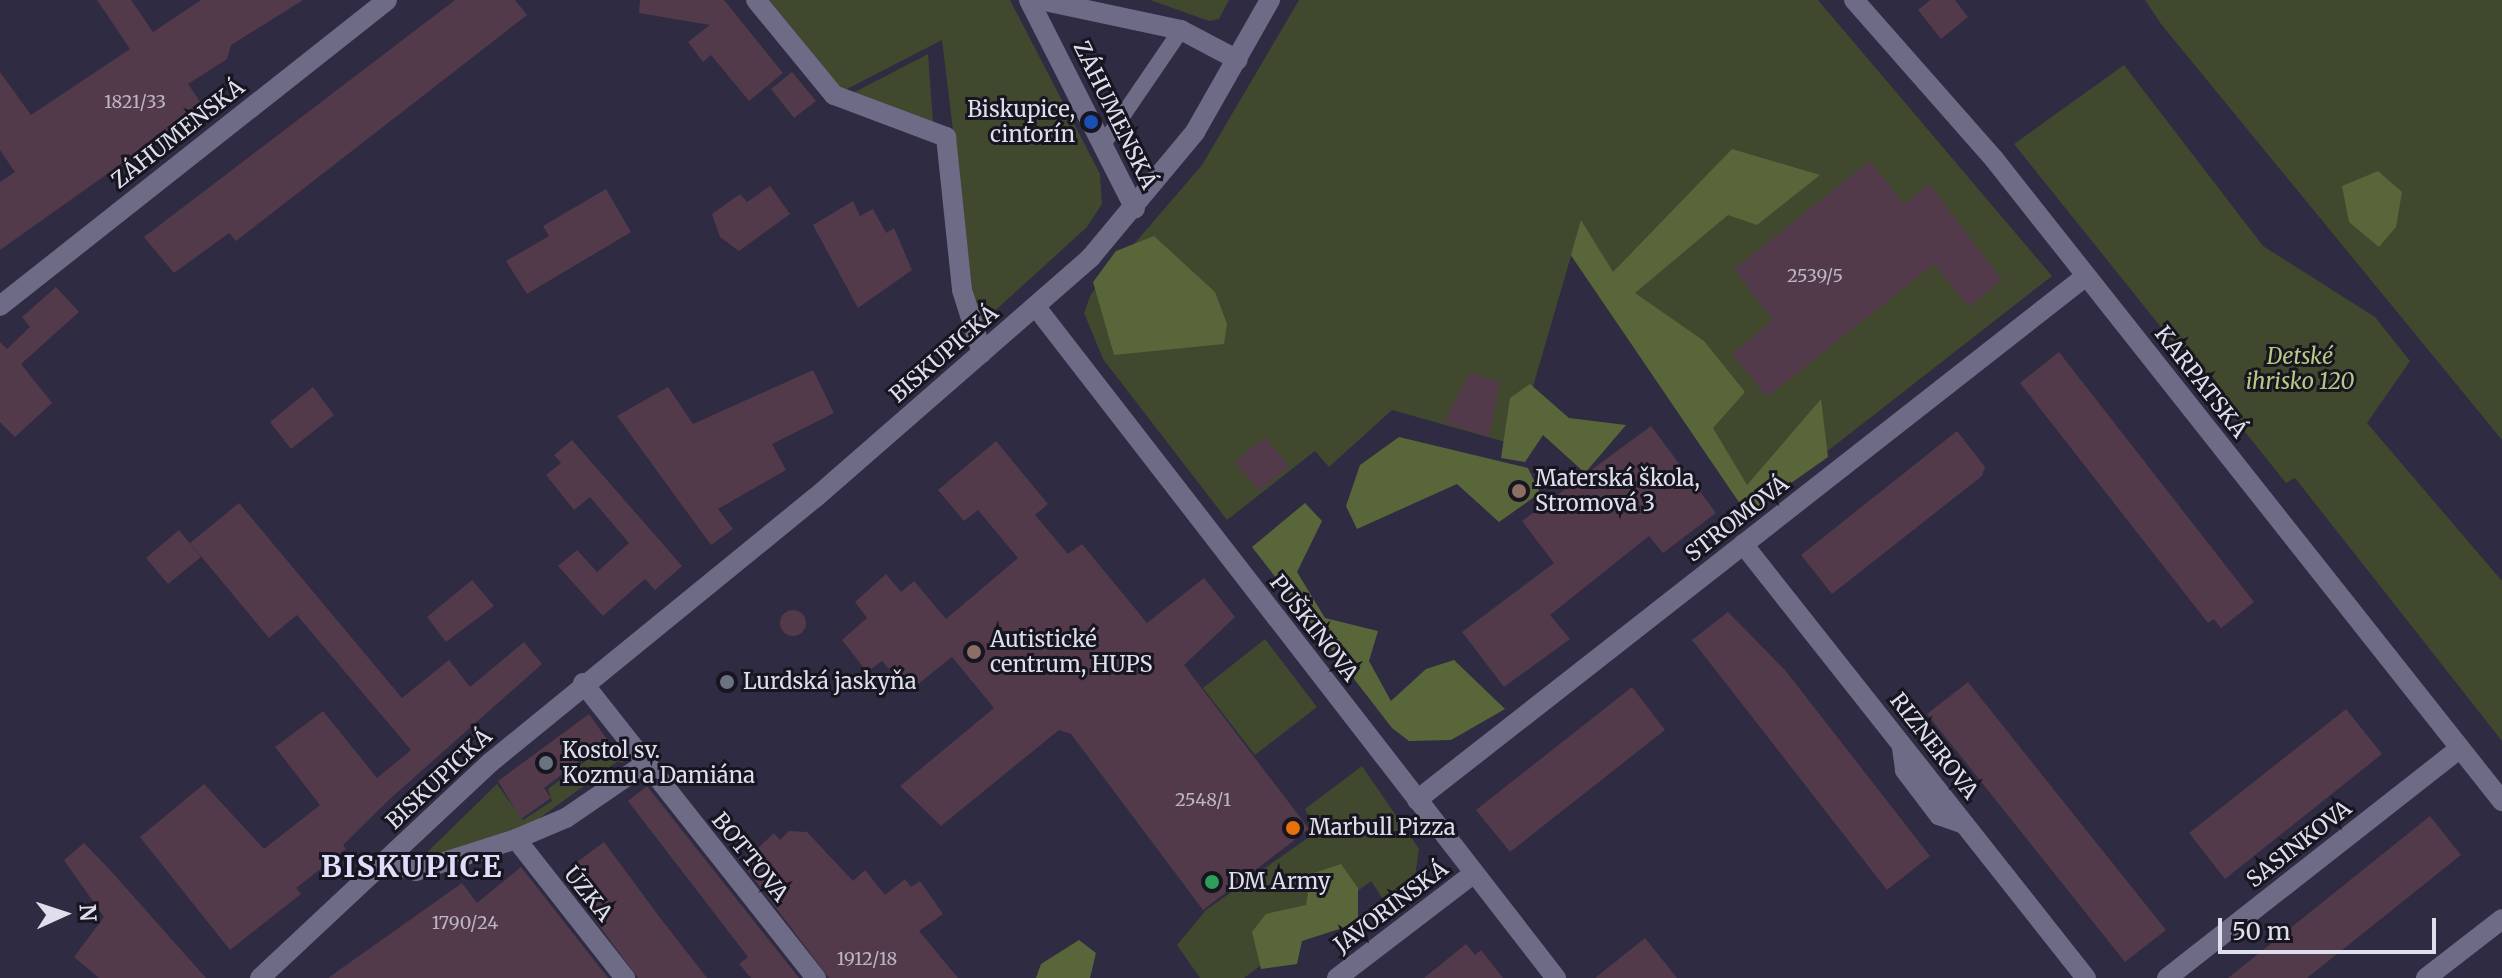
<!DOCTYPE html>
<meta charset="utf-8">
<style>
body{margin:0}
#map{position:relative;width:2502px;height:978px;overflow:hidden;background:#2e2b42;font-family:Merriweather,serif}
div>[style]{position:absolute}
.green>*{inset:0;background:#40482e}
.forest>*{inset:0;background:#59663a}
.building>*{inset:0;background:#533a4a}
.round{border-radius:50%}
.lane>*{height:16px;margin:-8px;padding:0 8px;transform-origin:8px;border-radius:8px;background:#6e6b86}
.street>*{height:20px;margin:-10px;padding:0 10px;transform-origin:10px;border-radius:10px;background:#6e6b86}
.secondary>*{height:20px;margin:-10px;padding:0 10px;transform-origin:10px;border-radius:10px;background:#6e6b86}
.dots>*{width:22px;height:22px;translate:-50% -50%;box-sizing:border-box;border:4px solid #161520;border-radius:50%}
span{translate:-50% -50%;white-space:nowrap;text-align:center;line-height:1.15;-webkit-text-stroke:6px #161520;paint-order:stroke}
.number-label{font-size:18px;color:#bcb5c4}
.number-label span{-webkit-text-stroke-width:0}
.poi-label{font-size:22px;color:#dfdeed}
.right{translate:-100% -50%;text-align:right}
.left{translate:0 -50%;text-align:left}
.street-label{font-size:22px;color:#dfdeed}
.park-label{font-size:22px;color:#b5cb83;font-style:italic}
.district-label{font-size:30px;color:#dfddfb;font-weight:700;letter-spacing:2px}
.north{position:absolute;left:24px;top:874px;width:80px;height:80px;-webkit-text-stroke:6px #161520;paint-order:stroke;rotate:87deg;font-size:22px;font-weight:700;line-height:32px;text-align:center;color:#dfdeed}
.north::after{content:'';display:block;margin:auto;width:28px;height:36px;background:#dfdeed;clip-path:polygon(50% 0,100% 100%,50% 72%,0 100%)}
.scale{position:absolute;left:2218px;top:918px;width:218px;height:36px;box-sizing:border-box;border:4px solid #dfdeed;border-top:0;padding-left:10px;font-size:24px;line-height:28px;white-space:nowrap;color:#dfdeed;-webkit-text-stroke:6px #161520;paint-order:stroke}
</style>
<div id="map">
<div class="green">
<div style="clip-path:polygon(769px 0,1010px 0,1100px 174px,1102px 204px,1087px 227px,977px 327px,942px 40px,843px 91px)"></div>
<div style="clip-path:polygon(1150px 0,1229px 0,1219px 19px,1209px 21px)"></div>
<div style="clip-path:polygon(1299px 0,1818px 0,2052px 276px,1747px 514px,1571px 256px,1516px 445px,1392px 410px,1329px 467px,1315px 451px,1227px 520px,1103px 359px,1084px 313px,1091px 294px,1202px 165px)"></div>
<div style="clip-path:polygon(2145px 0,2502px 0,2502px 440px,2161px 24px)"></div>
<div style="clip-path:polygon(928px 54px,933px 122px,849px 95px)"></div>
<div style="clip-path:polygon(2124px 65px,2263px 246px,2375px 317px,2410px 361px,2367px 423px,2502px 581px,2502px 741px,2295px 478px,2286px 483px,2014px 144px)"></div>
<div style="clip-path:polygon(1265px 639px,1317px 707px,1255px 755px,1203px 688px)"></div>
<div style="clip-path:polygon(613px 741px,618px 761px,526px 828px,411px 868px,497px 784px,523px 820px,552px 801px,548px 789px,592px 756px,607px 759px)"></div>
<div style="clip-path:polygon(1362px 766px,1419px 849px,1413px 890px,1390px 910px,1371px 881px,1244px 978px,1200px 978px,1177px 945px,1206px 910px,1316px 832px,1305px 809px)"></div>
</div>
<div class="forest">
<div style="clip-path:polygon(1732px 149px,1820px 175px,1757px 225px,1728px 215px,1635px 293px,1704px 341px,1745px 392px,1713px 428px,1747px 485px,1821px 399px,1828px 457px,1747px 514px,1571px 255px,1581px 220px,1613px 272px)"></div>
<div style="clip-path:polygon(2378px 171px,2402px 192px,2396px 227px,2379px 247px,2349px 222px,2342px 186px)"></div>
<div style="clip-path:polygon(1154px 236px,1215px 292px,1227px 324px,1224px 344px,1114px 355px,1093px 282px,1116px 251px)"></div>
<div style="clip-path:polygon(1530px 384px,1569px 418px,1626px 425px,1585px 473px,1543px 435px,1525px 462px,1501px 458px,1510px 398px)"></div>
<div style="clip-path:polygon(1399px 437px,1528px 468px,1540px 493px,1499px 522px,1457px 484px,1357px 529px,1346px 506px,1360px 465px)"></div>
<div style="clip-path:polygon(1305px 503px,1322px 521px,1297px 572px,1325px 618px,1378px 631px,1369px 661px,1391px 701px,1426px 669px,1454px 660px,1505px 709px,1451px 740px,1409px 741px,1392px 728px,1252px 547px)"></div>
<div style="clip-path:polygon(1341px 864px,1358px 888px,1358px 923px,1302px 941px,1297px 964px,1261px 969px,1252px 932px,1266px 914px,1306px 905px,1311px 874px)"></div>
<div style="clip-path:polygon(1079px 940px,1096px 953px,1090px 978px,1036px 978px,1041px 964px)"></div>
</div>
<div class="building">
<div style="clip-path:polygon(97px 0,131px 0,153px 32px,201px 0,303px 0,231px 45px,227px 59px,188px 84px,203px 106px,0 250px,0 182px,15px 172px,0 150px,0 72px,31px 115px,130px 49px)"></div>
<div style="clip-path:polygon(455px 0,515px 0,527px 15px,236px 241px,229px 233px,174px 273px,144px 237px)"></div>
<div style="clip-path:polygon(640px 0,724px 0,783px 73px,749px 101px,711px 55px,703px 62px,688px 42px,710px 25px,639px 13px)"></div>
<div style="clip-path:polygon(1930px 0,1955px 0,1968px 17px,1941px 39px,1918px 10px)"></div>
<div style="clip-path:polygon(792px 72px,816px 101px,794px 118px,771px 89px)"></div>
<div style="clip-path:polygon(1870px 161px,1904px 204px,1929px 184px,2002px 280px,1969px 307px,1934px 264px,1767px 397px,1732px 354px,1773px 320px,1734px 269px)"></div>
<div style="clip-path:polygon(770px 186px,790px 214px,739px 251px,720px 237px,712px 214px,740px 194px,747px 202px)"></div>
<div style="clip-path:polygon(606px 189px,631px 232px,527px 294px,506px 261px,549px 236px,543px 226px)"></div>
<div style="clip-path:polygon(853px 201px,860px 216px,873px 209px,886px 233px,894px 228px,912px 270px,858px 308px,813px 225px)"></div>
<div style="clip-path:polygon(56px 287px,79px 312px,21px 364px,52px 403px,15px 437px,0 422px,0 342px,7px 349px,30px 327px,22px 317px)"></div>
<div style="clip-path:polygon(2059px 352px,2254px 602px,2221px 628px,2214px 619px,2208px 623px,2020px 383px)"></div>
<div style="clip-path:polygon(813px 370px,834px 413px,772px 444px,786px 470px,718px 509px,733px 529px,711px 545px,617px 416px,668px 387px,693px 424px)"></div>
<div style="clip-path:polygon(1470px 372px,1500px 382px,1489px 437px,1444px 422px)"></div>
<div style="clip-path:polygon(313px 387px,334px 415px,291px 449px,270px 422px)"></div>
<div style="clip-path:polygon(1651px 426px,1716px 513px,1663px 553px,1649px 536px,1550px 615px,1570px 639px,1504px 687px,1462px 632px,1554px 563px,1522px 521px)"></div>
<div style="clip-path:polygon(1957px 431px,1985px 467px,1982px 476px,1832px 594px,1801px 555px)"></div>
<div style="clip-path:polygon(1265px 437px,1289px 466px,1259px 491px,1235px 462px)"></div>
<div style="clip-path:polygon(572px 440px,682px 566px,655px 590px,645px 579px,603px 616px,558px 566px,577px 550px,597px 572px,629px 543px,590px 497px,574px 510px,546px 475px,561px 463px,554px 455px)"></div>
<div style="clip-path:polygon(996px 441px,1048px 504px,1035px 515px,1068px 554px,1082px 544px,1147px 623px,1204px 578px,1235px 617px,1184px 665px,1309px 829px,1203px 910px,1071px 734px,1059px 730px,941px 826px,900px 786px,994px 708px,952px 657px,908px 692px,882px 661px,867px 672px,842px 640px,867px 618px,855px 602px,886px 574px,901px 592px,914px 581px,946px 619px,1018px 558px,978px 510px,964px 521px,938px 490px)"></div>
<div style="clip-path:polygon(239px 503px,402px 698px,449px 660px,470px 687px,524px 642px,542px 664px,392px 797px,343px 845px,346px 849px,296px 888px,301px 894px,230px 950px,140px 837px,204px 784px,264px 849px,320px 805px,275px 747px,323px 711px,377px 778px,411px 750px,297px 615px,269px 638px,190px 543px)"></div>
<div style="clip-path:polygon(179px 530px,201px 557px,168px 584px,146px 558px)"></div>
<div style="clip-path:polygon(472px 580px,494px 606px,446px 642px,427px 617px)"></div>
<div class="round" style="left:780px;top:610px;width:26px;height:26px"></div>
<div style="clip-path:polygon(1728px 612px,1785px 670px,1930px 856px,1887px 890px,1692px 640px)"></div>
<div style="clip-path:polygon(1968px 682px,2166px 930px,2125px 962px,1927px 714px)"></div>
<div style="clip-path:polygon(1632px 687px,1665px 730px,1510px 852px,1476px 810px)"></div>
<div style="clip-path:polygon(2346px 709px,2382px 754px,2225px 879px,2189px 833px)"></div>
<div style="clip-path:polygon(589px 714px,624px 763px,590px 753px,544px 788px,551px 798px,521px 819px,498px 781px)"></div>
<div style="clip-path:polygon(647px 786px,799px 978px,751px 978px,739px 964px,748px 957px,628px 801px)"></div>
<div style="clip-path:polygon(2430px 816px,2461px 855px,2401px 903px,2307px 978px,2228px 978px)"></div>
<div style="clip-path:polygon(789px 831px,807px 832px,853px 881px,865px 870px,885px 895px,905px 879px,911px 887px,920px 881px,943px 914px,919px 931px,958px 978px,829px 978px,742px 863px,774px 833px,780px 840px)"></div>
<div style="clip-path:polygon(604px 842px,661px 919px,707px 978px,638px 978px,583px 904px,600px 892px,577px 862px)"></div>
<div style="clip-path:polygon(84px 843px,110px 870px,206px 978px,99px 978px,74px 957px,104px 917px,64px 860px)"></div>
<div style="clip-path:polygon(521px 867px,608px 978px,328px 978px,462px 883px,477px 903px)"></div>
<div style="clip-path:polygon(1645px 938px,1677px 978px,1595px 978px)"></div>
<div style="clip-path:polygon(1466px 944px,1475px 955px,1481px 950px,1503px 978px,1424px 978px)"></div>
</div>
<div class="lane">
<div style="left:1106px;top:140px;width:133px;rotate:-55.7deg"></div>
<div style="left:1899px;top:741px;width:30px;rotate:82deg"></div>
<div style="left:1903px;top:771px;width:58px;rotate:52.7deg"></div>
<div style="left:1938px;top:817px;width:31px;rotate:19deg"></div>
</div>
<div class="street">
<div style="left:756px;top:0;width:123px;rotate:50.6deg"></div>
<div style="left:834px;top:95px;width:120px;rotate:20.6deg"></div>
<div style="left:946px;top:137px;width:154px;rotate:84deg"></div>
<div style="left:962px;top:290px;width:66px;rotate:72.4deg"></div>
<div style="left:1029px;top:0;width:234px;rotate:63.1deg"></div>
<div style="left:1040px;top:0;width:144px;rotate:12deg"></div>
<div style="left:1181px;top:30px;width:64px;rotate:27.8deg"></div>
<div style="left:1854px;top:0;width:212px;rotate:48.6deg"></div>
<div style="left:1994px;top:159px;width:819px;rotate:51.65deg"></div>
<div style="left:0;top:306px;width:493px;rotate:-38.3deg"></div>
<div style="left:1036px;top:307px;width:849px;rotate:52.23deg"></div>
<div style="left:1743px;top:544px;width:553px;rotate:51.68deg"></div>
<div style="left:583px;top:683px;width:376px;rotate:51.7deg"></div>
<div style="left:1417px;top:800px;width:850px;rotate:-38.07deg"></div>
<div style="left:516px;top:839px;width:177px;rotate:51.9deg"></div>
<div style="left:387px;top:862px;width:30px;rotate:17deg"></div>
<div style="left:416px;top:871px;width:105px;rotate:-17.7deg"></div>
<div style="left:516px;top:839px;width:54px;rotate:-22.8deg"></div>
<div style="left:566px;top:818px;width:96px;rotate:-34.4deg"></div>
<div style="left:1337px;top:978px;width:171px;rotate:-37.4deg"></div>
<div style="left:2167px;top:978px;width:372px;rotate:-38.1deg"></div>
<div style="left:2426px;top:978px;width:96px;rotate:-37.8deg"></div>
</div>
<div class="secondary">
<div style="left:260px;top:978px;width:316px;rotate:-43.1deg"></div>
<div style="left:491px;top:762px;width:418px;rotate:-39.2deg"></div>
<div style="left:815px;top:498px;width:366px;rotate:-41.1deg"></div>
<div style="left:1091px;top:257px;width:163px;rotate:-50.2deg"></div>
<div style="left:1195px;top:132px;width:152px;rotate:-60.4deg"></div>
</div>
<div class="dots">
<div style="left:1091px;top:122px;background:#1a4fb4"></div>
<div style="left:1519px;top:491px;background:#8d6e63"></div>
<div style="left:974px;top:652px;background:#8d6e63"></div>
<div style="left:727px;top:682px;background:#6b7280"></div>
<div style="left:546px;top:763px;background:#6b7280"></div>
<div style="left:1293px;top:828px;background:#e8710a"></div>
<div style="left:1212px;top:882px;background:#2e9e5b"></div>
</div>
<div class="number-label">
<span style="left:135px;top:102px">1821/33</span>
<span style="left:1815px;top:276px">2539/5</span>
<span style="left:1203px;top:800px">2548/1</span>
<span style="left:465px;top:923px">1790/24</span>
<span style="left:867px;top:959px">1912/18</span>
</div>
<div class="poi-label">
<span class="right" style="left:1075px;top:122px">Biskupice,<br>cintorín</span>
<span class="left" style="left:1535px;top:491px">Materská škola,<br>Stromová 3</span>
<span class="left" style="left:990px;top:652px">Autistické<br>centrum, HUPS</span>
<span class="left" style="left:743px;top:682px">Lurdská jaskyňa</span>
<span class="left" style="left:562px;top:763px">Kostol sv.<br>Kozmu a Damiána</span>
<span class="left" style="left:1309px;top:828px">Marbull Pizza</span>
<span class="left" style="left:1228px;top:882px">DM Army</span>
</div>
<div class="street-label">
<span style="left:1115px;top:115px;rotate:64deg">ZÁHUMENSKÁ</span>
<span style="left:178px;top:134px;rotate:-38deg">ZÁHUMENSKÁ</span>
<span style="left:944px;top:354px;rotate:-41deg">BISKUPICKÁ</span>
<span style="left:2201px;top:382px;rotate:52deg">KARPATSKÁ</span>
<span style="left:1737px;top:519px;rotate:-38deg">STROMOVÁ</span>
<span style="left:1314px;top:628px;rotate:52deg">PUŠKINOVA</span>
<span style="left:1934px;top:746px;rotate:52deg">RIZNEROVA</span>
<span style="left:439px;top:779px;rotate:-43deg">BISKUPICKÁ</span>
<span style="left:2299px;top:844px;rotate:-38deg">SASINKOVA</span>
<span style="left:750px;top:857px;rotate:51deg">BOTTOVA</span>
<span style="left:588px;top:894px;rotate:51deg">ÚZKA</span>
<span style="left:1391px;top:907px;rotate:-37deg">JAVORINSKÁ</span>
</div>
<div class="park-label">
<span style="left:2300px;top:369px">Detské<br>ihrisko 120</span>
</div>
<div class="district-label">
<span style="left:412px;top:866px">BISKUPICE</span>
</div>
<div class="north">N</div>
<div class="scale">50 m</div>
</div>
